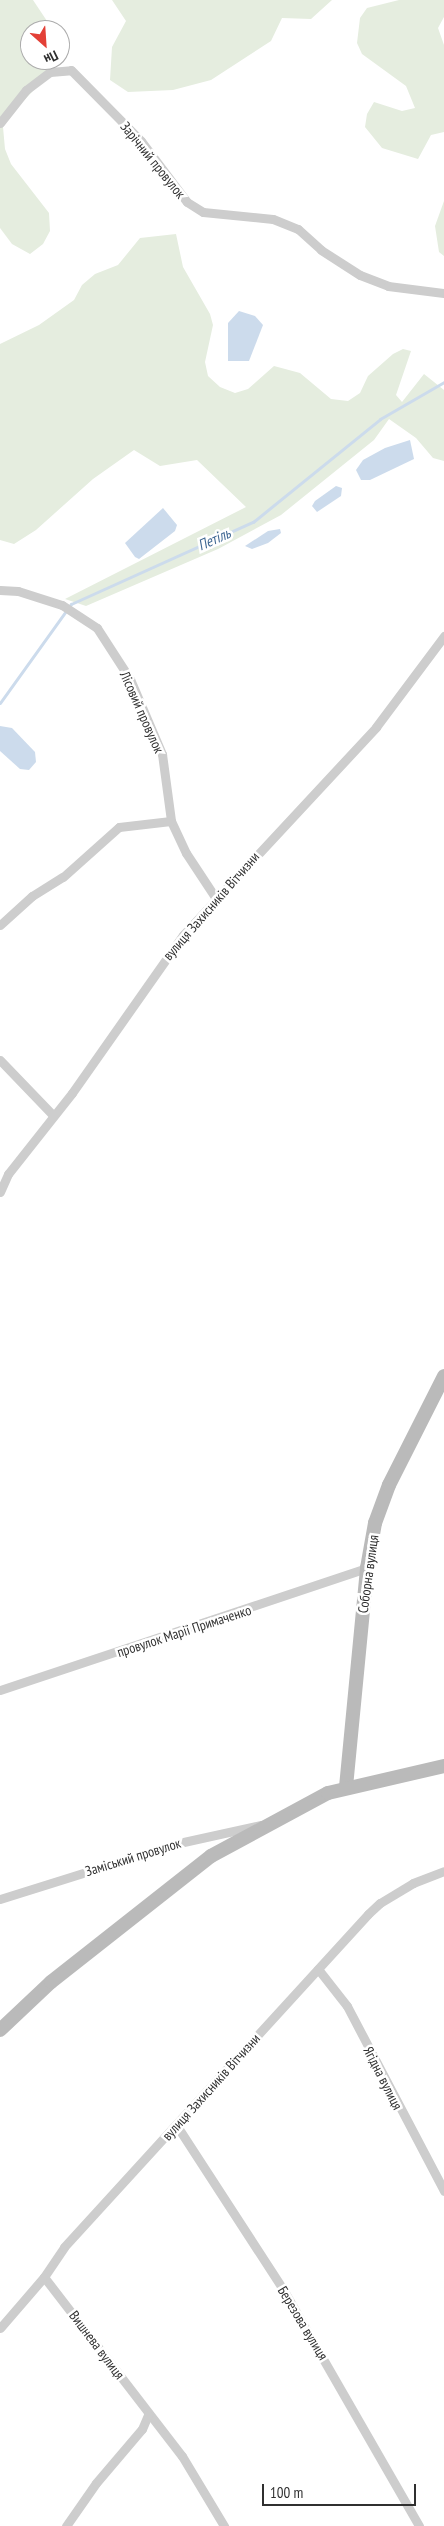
<!DOCTYPE html>
<meta charset="utf-8">
<style>
body{margin:0}
#map{position:relative;width:444px;height:2526px;overflow:hidden;background:#fff;font-family:"PT Sans Narrow",sans-serif}
div>[style]{position:absolute}
.green>*{inset:0;background:#e5eddf}
.water>*{inset:0;background:#ccdbec}
.stream>*{height:3px;margin:-1.5px;padding:0 1.5px;transform-origin:1.5px;border-radius:1.5px;background:#ccdbec}
.street>*{height:9px;margin:-4.5px;padding:0 4.5px;transform-origin:4.5px;border-radius:4.5px;background:#cdcdcd}
.secondary>*{height:14px;margin:-7px;padding:0 7px;transform-origin:7px;border-radius:7px;background:#bababa}
span{translate:-50% -50%;white-space:nowrap;text-align:center;line-height:1.15;-webkit-text-stroke:5px #fff;paint-order:stroke}
.street-label{font-size:14px;color:#303030}
.water-label{font-size:15px;color:#3f6792;font-style:italic}
.north{position:absolute;left:20px;top:20px;width:50px;height:50px;box-sizing:border-box;background:#fff;border:1px solid #acacac;border-radius:50%;rotate:154deg;font-size:14px;font-weight:700;line-height:20px;text-align:center;color:#303030}
.north::after{content:'';display:block;margin:auto;width:18px;height:22px;background:#e34037;clip-path:polygon(50% 0,100% 100%,50% 72%,0 100%)}
.scale{position:absolute;left:262px;top:2484px;width:154px;height:22px;box-sizing:border-box;border:2px solid #303030;border-top:0;padding-left:6px;font-size:15px;line-height:18px;white-space:nowrap;color:#303030;-webkit-text-stroke:4px #fff;paint-order:stroke}
</style>
<div id="map">
<div class="green">
<div style="clip-path:polygon(0 0,33px 0,53px 30px,30px 30px,30px 60px,56px 60px,32px 92px,8px 117px,3px 127px,5px 149px,11px 164px,49px 213px,50px 231px,43px 244px,30px 254px,12px 244px,0 228px)"></div>
<div style="clip-path:polygon(112px 0,332px 0,311px 19px,282px 18px,271px 41px,211px 80px,173px 90px,128px 92px,110px 80px,112px 47px,126px 21px)"></div>
<div style="clip-path:polygon(399px 0,444px 0,444px 17px,438px 28px,444px 45px,444px 132px,431px 135px,418px 159px,382px 148px,365px 127px,367px 114px,374px 102px,402px 111px,415px 108px,406px 86px,362px 54px,357px 43px,360px 18px,367px 8px)"></div>
<div style="clip-path:polygon(444px 201px,444px 256px,439px 252px,435px 226px)"></div>
<div style="clip-path:polygon(176px 234px,183px 267px,210px 314px,213px 325px,205px 362px,208px 376px,220px 387px,235px 393px,248px 389px,274px 366px,300px 373px,331px 399px,348px 401px,360px 393px,368px 376px,393px 354px,403px 349px,411px 351px,396px 395px,402px 402px,424px 374px,444px 390px,444px 461px,433px 458px,416px 438px,389px 419px,374px 440px,281px 515px,218px 549px,86px 606px,65px 599px,246px 507px,197px 460px,160px 466px,134px 450px,93px 479px,36px 530px,14px 544px,0 540px,0 344px,39px 325px,74px 300px,82px 285px,95px 274px,118px 265px,140px 238px)"></div>
</div>
<div class="water">
<div style="clip-path:polygon(239px 311px,255px 316px,263px 325px,249px 361px,228px 361px,228px 323px)"></div>
<div style="clip-path:polygon(410px 440px,414px 459px,370px 480px,361px 480px,356px 470px,363px 460px,385px 448px)"></div>
<div style="clip-path:polygon(336px 486px,342px 488px,341px 496px,317px 512px,312px 506px,315px 501px)"></div>
<div style="clip-path:polygon(163px 508px,177px 525px,175px 531px,139px 559px,135px 557px,125px 543px)"></div>
<div style="clip-path:polygon(280px 529px,281px 533px,268px 543px,252px 549px,245px 546px,268px 531px)"></div>
<div style="clip-path:polygon(0 726px,12px 728px,35px 752px,36px 762px,29px 770px,20px 769px,0 751px)"></div>
</div>
<div class="stream">
<div style="left:0;top:703px;width:122px;rotate:-54.4deg"></div>
<div style="left:71px;top:604px;width:200px;rotate:-24.3deg"></div>
<div style="left:253px;top:522px;width:164px;rotate:-39deg"></div>
<div style="left:380px;top:419px;width:74px;rotate:-30deg"></div>
</div>
<div class="street">
<div style="left:0;top:123px;width:42px;rotate:-51.8deg"></div>
<div style="left:26px;top:90px;width:30px;rotate:-37deg"></div>
<div style="left:50px;top:72px;width:21px;rotate:-5deg"></div>
<div style="left:71px;top:70px;width:100px;rotate:45.4deg"></div>
<div style="left:141px;top:141px;width:76px;rotate:53deg"></div>
<div style="left:187px;top:202px;width:19px;rotate:32deg"></div>
<div style="left:203px;top:212px;width:70px;rotate:5.7deg"></div>
<div style="left:273px;top:219px;width:27px;rotate:22deg"></div>
<div style="left:298px;top:229px;width:31px;rotate:42deg"></div>
<div style="left:321px;top:250px;width:46px;rotate:32.7deg"></div>
<div style="left:360px;top:275px;width:30px;rotate:21deg"></div>
<div style="left:388px;top:286px;width:56px;rotate:7.1deg"></div>
<div style="left:0;top:590px;width:18px;rotate:3deg"></div>
<div style="left:18px;top:591px;width:46px;rotate:17.7deg"></div>
<div style="left:62px;top:605px;width:42px;rotate:33.3deg"></div>
<div style="left:97px;top:628px;width:61px;rotate:57.1deg"></div>
<div style="left:130px;top:679px;width:82px;rotate:66.9deg"></div>
<div style="left:162px;top:754px;width:68px;rotate:82.3deg"></div>
<div style="left:171px;top:821px;width:35px;rotate:65deg"></div>
<div style="left:186px;top:853px;width:53px;rotate:56.6deg"></div>
<div style="left:0;top:925px;width:43px;rotate:-42.2deg"></div>
<div style="left:32px;top:896px;width:36px;rotate:-32deg"></div>
<div style="left:63px;top:877px;width:75px;rotate:-41.8deg"></div>
<div style="left:119px;top:827px;width:52px;rotate:-6.6deg"></div>
<div style="left:0;top:1060px;width:76px;rotate:46.1deg"></div>
<div style="left:0;top:1192px;width:20px;rotate:-66deg"></div>
<div style="left:8px;top:1174px;width:103px;rotate:-51.7deg"></div>
<div style="left:72px;top:1093px;width:193px;rotate:-54.9deg"></div>
<div style="left:183px;top:935px;width:284px;rotate:-47.1deg"></div>
<div style="left:376px;top:727px;width:114px;rotate:-53.2deg"></div>
<div style="left:0;top:1690px;width:387px;rotate:-18.4deg"></div>
<div style="left:0;top:1899px;width:188px;rotate:-17.4deg"></div>
<div style="left:179px;top:1843px;width:84px;rotate:-12.4deg"></div>
<div style="left:318px;top:1969px;width:47px;rotate:51.9deg"></div>
<div style="left:347px;top:2006px;width:209px;rotate:62.3deg"></div>
<div style="left:177px;top:2126px;width:197px;rotate:57deg"></div>
<div style="left:284px;top:2291px;width:271px;rotate:60.1deg"></div>
<div style="left:44px;top:2277px;width:226px;rotate:52.4deg"></div>
<div style="left:182px;top:2456px;width:82px;rotate:59deg"></div>
<div style="left:0;top:2328px;width:67px;rotate:-49.2deg"></div>
<div style="left:44px;top:2277px;width:36px;rotate:-56deg"></div>
<div style="left:64px;top:2247px;width:451px;rotate:-47.6deg"></div>
<div style="left:368px;top:1914px;width:16px;rotate:-43deg"></div>
<div style="left:380px;top:1903px;width:39px;rotate:-31deg"></div>
<div style="left:413px;top:1883px;width:33px;rotate:-21deg"></div>
<div style="left:66px;top:2526px;width:52px;rotate:-55.1deg"></div>
<div style="left:96px;top:2483px;width:71px;rotate:-49.6deg"></div>
<div style="left:142px;top:2429px;width:15px;rotate:-67deg"></div>
</div>
<div class="secondary">
<div style="left:346px;top:1787px;width:220px;rotate:-84.5deg"></div>
<div style="left:367px;top:1568px;width:46px;rotate:-79.9deg"></div>
<div style="left:375px;top:1523px;width:40px;rotate:-69.8deg"></div>
<div style="left:389px;top:1485px;width:122px;rotate:-63.2deg"></div>
<div style="left:0;top:2030px;width:70px;rotate:-43.3deg"></div>
<div style="left:51px;top:1982px;width:204px;rotate:-38.2deg"></div>
<div style="left:211px;top:1856px;width:133px;rotate:-28.3deg"></div>
<div style="left:328px;top:1793px;width:119px;rotate:-13.1deg"></div>
</div>
<div class="street-label">
<span style="left:153px;top:160px;rotate:51deg">Зарічний провулок</span>
<span style="left:142px;top:712px;rotate:66deg">Лісовий провулок</span>
<span style="left:211px;top:906px;rotate:-49deg">вулиця Захисників Вітчизни</span>
<span style="left:368px;top:1574px;rotate:-82deg">Соборна вулиця</span>
<span style="left:184px;top:1631px;rotate:-18deg">провулок Марії Примаченко</span>
<span style="left:133px;top:1857px;rotate:-17deg">Заміський провулок</span>
<span style="left:383px;top:2078px;rotate:63deg">Ягідна вулиця</span>
<span style="left:211px;top:2087px;rotate:-48deg">вулиця Захисників Вітчизни</span>
<span style="left:303px;top:2323px;rotate:59deg">Березова вулиця</span>
<span style="left:97px;top:2345px;rotate:53deg">Вишнева вулиця</span>
</div>
<div class="water-label">
<span style="left:214px;top:539px;rotate:-24deg">Петіль</span>
</div>
<div class="north">Пн</div>
<div class="scale">100 m</div>
</div>
